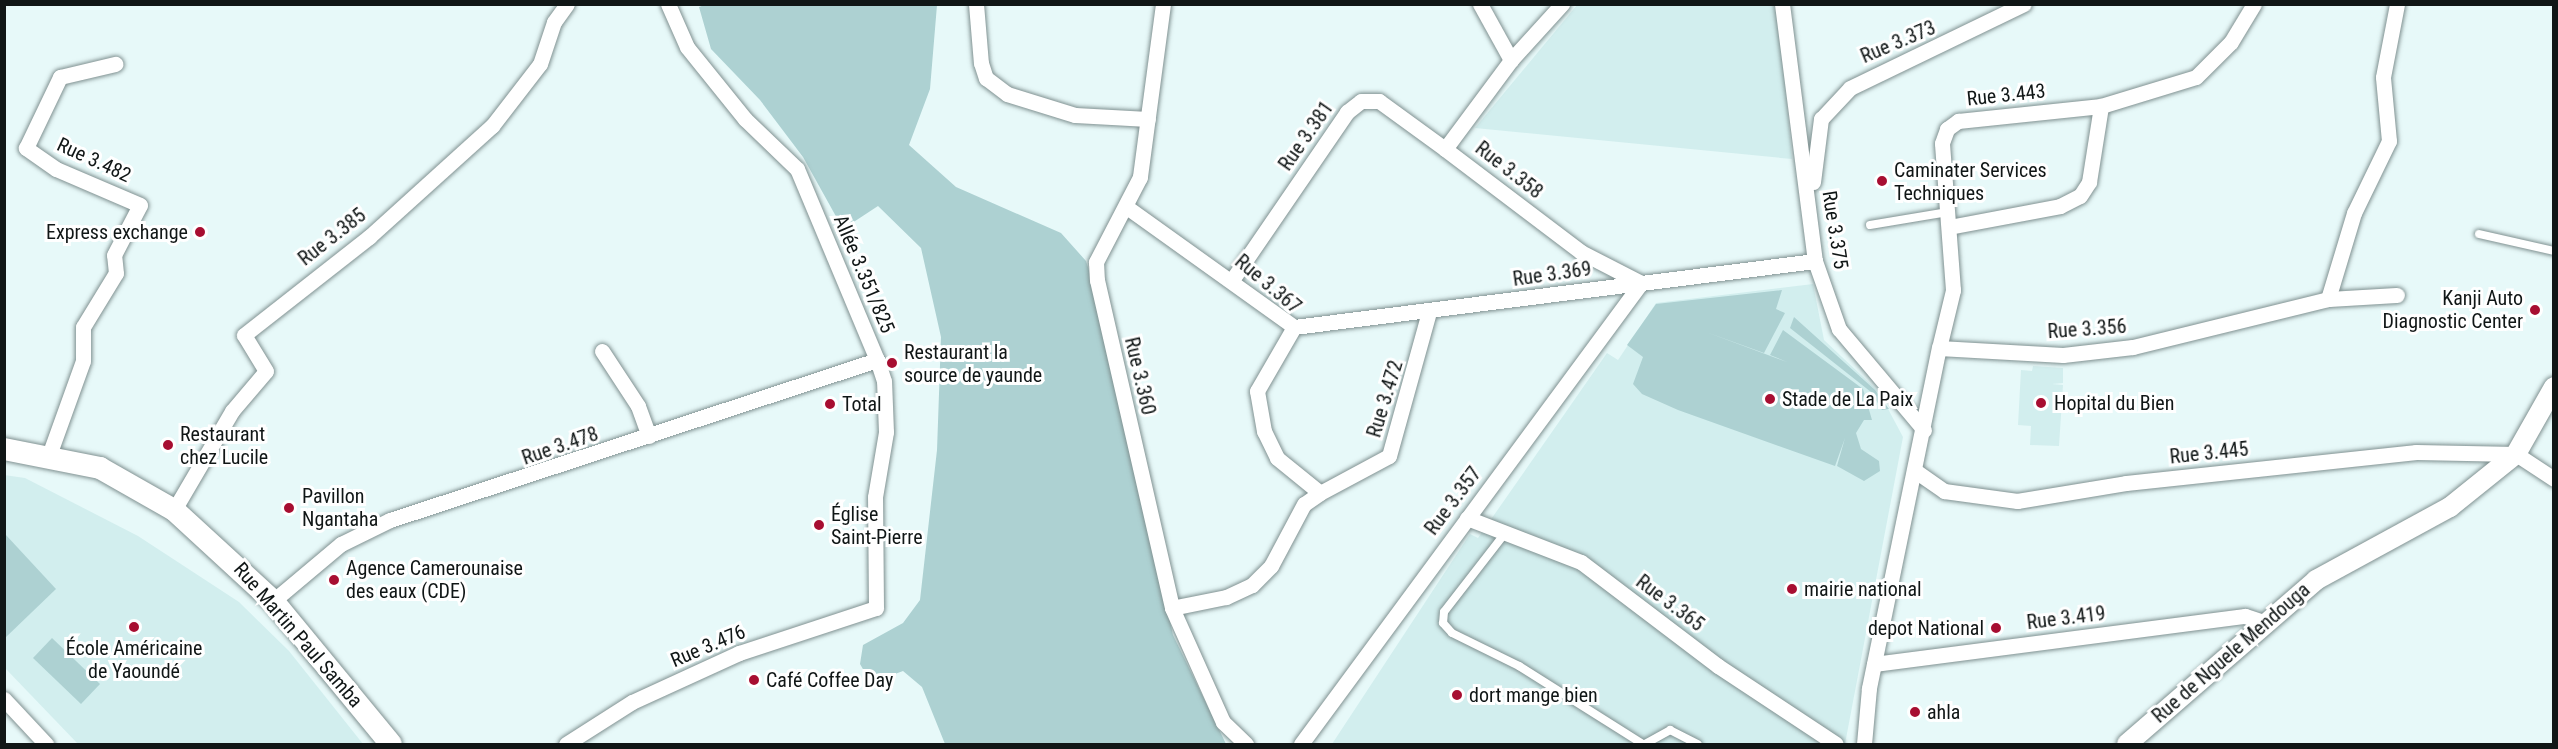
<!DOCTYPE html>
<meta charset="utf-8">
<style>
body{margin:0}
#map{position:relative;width:2558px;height:749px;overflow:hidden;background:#e7f9f9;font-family:"Roboto Condensed",sans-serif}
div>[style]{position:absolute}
.built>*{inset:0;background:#d2eeee}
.green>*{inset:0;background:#add1d2}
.roads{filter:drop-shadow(0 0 2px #809191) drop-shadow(0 0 2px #809191)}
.service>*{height:8px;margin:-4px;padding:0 4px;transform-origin:4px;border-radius:4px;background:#fff}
.minor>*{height:15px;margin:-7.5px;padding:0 7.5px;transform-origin:7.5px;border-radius:7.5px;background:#fff}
.tertiary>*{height:20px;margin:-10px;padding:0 10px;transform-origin:10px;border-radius:10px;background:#fff}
.secondary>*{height:22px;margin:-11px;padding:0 11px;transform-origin:11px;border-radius:11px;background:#fff}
.dots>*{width:16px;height:16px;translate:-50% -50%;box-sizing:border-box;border:3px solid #fff;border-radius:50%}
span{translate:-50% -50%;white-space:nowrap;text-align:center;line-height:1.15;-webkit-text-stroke:6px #fff;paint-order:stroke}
.street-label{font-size:20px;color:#101616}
.poi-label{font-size:20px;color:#101616}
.left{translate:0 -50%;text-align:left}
.right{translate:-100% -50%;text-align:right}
.frame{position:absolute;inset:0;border:6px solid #101616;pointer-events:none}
</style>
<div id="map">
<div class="built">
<div style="clip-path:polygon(1577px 5px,1773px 5px,1779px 19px,1792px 159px,1475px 128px)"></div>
<div style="clip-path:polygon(1813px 284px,1824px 340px,1879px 392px,1903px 437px,1845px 744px,1332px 744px,1470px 534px,1478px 538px,1607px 353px,1618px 360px,1656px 303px)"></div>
<div style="clip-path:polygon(2033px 366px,2063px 368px,2063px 383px,2052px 384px,2063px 385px,2059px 446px,2030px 445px,2031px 426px,2018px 425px,2021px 370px,2032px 371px)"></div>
<div style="clip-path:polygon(4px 475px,25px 478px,138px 536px,239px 602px,289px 651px,363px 744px,78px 744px,5px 668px)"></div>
</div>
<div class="green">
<div style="clip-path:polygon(707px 4px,937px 5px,930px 89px,909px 145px,956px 187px,1061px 233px,1086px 261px,1104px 317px,1173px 635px,1226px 744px,945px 744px,922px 687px,903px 671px,871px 683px,860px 664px,863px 645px,903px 623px,920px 600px,937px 450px,941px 337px,921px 248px,878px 206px,843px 229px,803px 157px,760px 100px,711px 49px,699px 7px)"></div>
<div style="clip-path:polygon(1782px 290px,1776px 309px,1785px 313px,1764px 353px,1706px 332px,1787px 362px,1770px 355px,1783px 330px,1863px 389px,1872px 420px,1864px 420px,1856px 433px,1861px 449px,1879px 461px,1880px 471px,1864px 481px,1837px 466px,1845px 438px,1835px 466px,1678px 410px,1642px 394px,1633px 384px,1643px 357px,1627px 345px,1656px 304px)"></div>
<div style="clip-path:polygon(1794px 317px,1875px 390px,1889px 409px,1882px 410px,1871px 392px,1790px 328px)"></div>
<div style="clip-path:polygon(5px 534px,56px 589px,5px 638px)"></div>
<div style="clip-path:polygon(52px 638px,100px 684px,81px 704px,33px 658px)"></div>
</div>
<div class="roads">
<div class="service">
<div style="left:1870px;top:225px;width:79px;rotate:-9.5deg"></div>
<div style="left:2479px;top:234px;width:77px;rotate:12.8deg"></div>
<div style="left:1506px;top:532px;width:101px;rotate:127.8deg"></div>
<div style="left:1444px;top:612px;width:11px;rotate:95deg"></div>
<div style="left:1443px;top:623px;width:13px;rotate:48deg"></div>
<div style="left:1452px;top:633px;width:75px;rotate:26.2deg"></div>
<div style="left:1519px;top:666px;width:146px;rotate:32.2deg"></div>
<div style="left:1645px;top:744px;width:29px;rotate:-29deg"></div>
<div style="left:1670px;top:730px;width:31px;rotate:27deg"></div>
</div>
<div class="minor">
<div style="left:976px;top:4px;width:59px;rotate:85.2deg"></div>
<div style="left:981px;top:63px;width:16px;rotate:72deg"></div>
<div style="left:986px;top:78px;width:26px;rotate:37deg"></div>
<div style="left:1007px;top:94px;width:71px;rotate:17.2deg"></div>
<div style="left:1075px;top:115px;width:73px;rotate:3.1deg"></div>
<div style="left:1163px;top:4px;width:175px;rotate:97.6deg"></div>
<div style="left:1140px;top:177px;width:96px;rotate:117.4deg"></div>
<div style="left:1096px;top:262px;width:18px;rotate:87deg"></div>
<div style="left:1097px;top:280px;width:336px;rotate:77.1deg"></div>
<div style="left:1172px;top:608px;width:125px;rotate:65.9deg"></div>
<div style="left:1223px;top:722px;width:32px;rotate:44deg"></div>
<div style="left:1480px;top:4px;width:64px;rotate:61deg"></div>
<div style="left:1782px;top:4px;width:259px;rotate:82.7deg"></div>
<div style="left:1815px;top:261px;width:72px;rotate:70.6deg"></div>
<div style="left:1839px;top:329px;width:132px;rotate:49.9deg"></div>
<div style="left:1813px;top:182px;width:64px;rotate:-82.8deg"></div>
<div style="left:1821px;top:119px;width:42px;rotate:-46.9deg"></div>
<div style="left:1850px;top:88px;width:193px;rotate:-25.8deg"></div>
<div style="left:1128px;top:208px;width:204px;rotate:35.6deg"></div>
<div style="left:1294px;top:327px;width:74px;rotate:120deg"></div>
<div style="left:1257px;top:391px;width:41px;rotate:80.1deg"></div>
<div style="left:1264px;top:431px;width:30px;rotate:64deg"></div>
<div style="left:1277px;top:458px;width:55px;rotate:39.1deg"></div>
<div style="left:1320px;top:493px;width:19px;rotate:145deg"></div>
<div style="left:1304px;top:504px;width:70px;rotate:118deg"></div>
<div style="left:1271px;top:566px;width:27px;rotate:135deg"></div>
<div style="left:1252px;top:585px;width:29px;rotate:155deg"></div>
<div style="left:1226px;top:597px;width:55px;rotate:168.5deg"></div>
<div style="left:1949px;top:227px;width:113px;rotate:-10.7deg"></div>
<div style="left:2060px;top:206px;width:22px;rotate:-27deg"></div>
<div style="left:2080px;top:196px;width:17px;rotate:-57deg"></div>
<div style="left:2089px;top:182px;width:77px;rotate:-81deg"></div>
<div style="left:1232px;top:280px;width:204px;rotate:-55.6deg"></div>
<div style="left:1347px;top:112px;width:18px;rotate:-38deg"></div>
<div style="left:1361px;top:101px;width:18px"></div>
<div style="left:1379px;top:101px;width:82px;rotate:36deg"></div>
<div style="left:2328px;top:299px;width:69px;rotate:-3.3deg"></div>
<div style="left:1294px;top:327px;width:525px;rotate:-7.22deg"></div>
<div style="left:1939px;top:348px;width:60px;rotate:-76.4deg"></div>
<div style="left:1953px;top:290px;width:147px;rotate:-94.3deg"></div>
<div style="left:1942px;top:143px;width:15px;rotate:-70deg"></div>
<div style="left:1947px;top:129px;width:14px;rotate:-36deg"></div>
<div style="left:1958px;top:121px;width:144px;rotate:-6deg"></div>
<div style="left:2101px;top:106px;width:99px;rotate:-17deg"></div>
<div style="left:2196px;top:77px;width:49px;rotate:-45deg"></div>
<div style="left:2231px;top:42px;width:44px;rotate:-58.8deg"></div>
<div style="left:602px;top:351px;width:66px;rotate:56.8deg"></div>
<div style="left:638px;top:406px;width:32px;rotate:70deg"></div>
<div style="left:48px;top:458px;width:103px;rotate:-70.2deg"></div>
<div style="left:83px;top:361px;width:34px;rotate:-90deg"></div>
<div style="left:83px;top:327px;width:63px;rotate:-58.6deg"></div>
<div style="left:116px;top:273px;width:18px;rotate:-96deg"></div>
<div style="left:114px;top:255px;width:56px;rotate:-62.5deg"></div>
<div style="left:140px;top:205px;width:91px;rotate:-156.8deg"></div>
<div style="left:56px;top:169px;width:37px;rotate:-145deg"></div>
<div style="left:26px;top:148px;width:79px;rotate:-64.4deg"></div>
<div style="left:60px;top:77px;width:57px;rotate:-13.3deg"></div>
<div style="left:1914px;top:470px;width:37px;rotate:35deg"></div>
<div style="left:1944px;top:491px;width:74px;rotate:7.8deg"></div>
<div style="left:2017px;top:501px;width:110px;rotate:-9.4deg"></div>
<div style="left:2126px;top:483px;width:292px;rotate:-6.1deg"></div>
<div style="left:2416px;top:452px;width:100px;rotate:1.1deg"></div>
<div style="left:2516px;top:454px;width:45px;rotate:33.3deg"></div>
<div style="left:1320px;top:493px;width:78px;rotate:-28.2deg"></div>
<div style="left:1389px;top:456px;width:149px;rotate:-74.5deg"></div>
<div style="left:174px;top:510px;width:115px;rotate:-59.6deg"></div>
<div style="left:232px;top:411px;width:52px;rotate:-49.6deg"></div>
<div style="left:266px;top:371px;width:42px;rotate:-121.4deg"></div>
<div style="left:244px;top:335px;width:159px;rotate:-38.1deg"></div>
<div style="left:369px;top:237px;width:166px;rotate:-42.1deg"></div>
<div style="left:492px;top:126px;width:78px;rotate:-52.3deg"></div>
<div style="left:540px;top:64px;width:44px;rotate:-71.6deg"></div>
<div style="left:554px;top:22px;width:22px;rotate:-54deg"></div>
<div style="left:1467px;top:518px;width:122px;rotate:21.1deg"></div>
<div style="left:1581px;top:562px;width:172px;rotate:37.2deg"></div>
<div style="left:1718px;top:666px;width:141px;rotate:33.5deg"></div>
<div style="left:273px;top:601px;width:89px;rotate:-40deg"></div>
<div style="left:341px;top:544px;width:55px;rotate:-26.1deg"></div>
<div style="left:390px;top:520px;width:513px;rotate:-18.19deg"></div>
<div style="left:1874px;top:664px;width:374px;rotate:-7.4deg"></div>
<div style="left:2245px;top:616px;width:19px;rotate:18deg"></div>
<div style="left:4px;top:699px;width:62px;rotate:47deg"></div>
<div style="left:566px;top:744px;width:78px;rotate:-32.5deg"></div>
<div style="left:632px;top:702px;width:118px;rotate:-24.6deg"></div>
<div style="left:739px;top:653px;width:144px;rotate:-18.2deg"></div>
<div style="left:876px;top:608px;width:111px;rotate:-90.5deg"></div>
<div style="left:875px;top:497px;width:66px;rotate:-80.4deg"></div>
<div style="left:886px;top:432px;width:51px;rotate:-92.2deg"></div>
<div style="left:884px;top:381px;width:22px;rotate:-108deg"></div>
<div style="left:877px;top:360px;width:207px;rotate:-112.7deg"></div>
<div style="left:797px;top:169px;width:72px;rotate:-136.1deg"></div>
<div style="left:745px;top:119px;width:92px;rotate:-128.9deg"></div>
<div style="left:687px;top:47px;width:47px;rotate:-113.8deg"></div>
<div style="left:1301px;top:744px;width:573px;rotate:-53.59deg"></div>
<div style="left:1641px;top:283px;width:68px;rotate:-152.7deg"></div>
<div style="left:1581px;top:252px;width:171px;rotate:-142.9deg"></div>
<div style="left:1445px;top:149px;width:111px;rotate:-53.4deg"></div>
<div style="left:1511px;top:60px;width:76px;rotate:-47.7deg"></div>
<div style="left:1864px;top:744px;width:56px;rotate:-84.9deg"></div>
<div style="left:1869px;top:688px;width:347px;rotate:-78.4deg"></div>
<div style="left:1939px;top:348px;width:124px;rotate:3.2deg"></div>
<div style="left:2063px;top:355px;width:70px;rotate:-6.5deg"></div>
<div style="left:2133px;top:347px;width:201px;rotate:-13.8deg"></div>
<div style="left:2328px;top:299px;width:90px;rotate:-73.2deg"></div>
<div style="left:2354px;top:213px;width:80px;rotate:-64.1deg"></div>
<div style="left:2389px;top:141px;width:64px;rotate:-95.4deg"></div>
<div style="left:2383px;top:77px;width:74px;rotate:-79.1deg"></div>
</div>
<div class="tertiary">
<div style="left:2127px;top:744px;width:250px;rotate:-40.9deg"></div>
<div style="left:2316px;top:580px;width:153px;rotate:-28.6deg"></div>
<div style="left:2450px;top:507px;width:85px;rotate:-38.8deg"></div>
<div style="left:2516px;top:454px;width:77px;rotate:-60.4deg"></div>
</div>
<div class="secondary">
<div style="left:4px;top:449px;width:98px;rotate:11.2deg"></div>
<div style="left:100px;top:468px;width:85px;rotate:29.6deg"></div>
<div style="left:174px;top:510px;width:134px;rotate:42.6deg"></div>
<div style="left:273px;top:601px;width:185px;rotate:50.5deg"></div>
</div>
</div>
<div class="dots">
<div style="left:1882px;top:181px;background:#a70e31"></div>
<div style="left:200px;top:232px;background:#a70e31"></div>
<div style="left:2535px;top:310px;background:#a70e31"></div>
<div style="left:892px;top:363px;background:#a70e31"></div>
<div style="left:1770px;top:399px;background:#a70e31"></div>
<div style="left:2041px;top:403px;background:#a70e31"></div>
<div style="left:830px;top:404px;background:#a70e31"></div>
<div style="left:168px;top:445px;background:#a70e31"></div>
<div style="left:289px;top:508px;background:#a70e31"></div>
<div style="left:819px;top:525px;background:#a70e31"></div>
<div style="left:334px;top:580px;background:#a70e31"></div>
<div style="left:1792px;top:589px;background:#a70e31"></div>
<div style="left:134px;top:627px;background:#a70e31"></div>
<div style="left:1996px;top:628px;background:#a70e31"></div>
<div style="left:754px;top:680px;background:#a70e31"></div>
<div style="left:1457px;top:695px;background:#a70e31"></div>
<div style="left:1915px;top:712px;background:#a70e31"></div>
</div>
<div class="street-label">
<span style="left:1898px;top:42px;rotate:-23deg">Rue 3.373</span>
<span style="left:2006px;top:95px;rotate:-6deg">Rue 3.443</span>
<span style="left:1306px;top:136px;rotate:-55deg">Rue 3.381</span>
<span style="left:94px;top:160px;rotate:25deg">Rue 3.482</span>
<span style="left:1509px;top:170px;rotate:38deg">Rue 3.358</span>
<span style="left:1835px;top:230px;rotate:81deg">Rue 3.375</span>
<span style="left:332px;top:237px;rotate:-38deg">Rue 3.385</span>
<span style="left:864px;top:274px;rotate:67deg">Allée 3.351/825</span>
<span style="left:1552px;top:274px;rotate:-8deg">Rue 3.369</span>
<span style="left:1268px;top:284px;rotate:40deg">Rue 3.367</span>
<span style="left:2087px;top:329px;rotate:-4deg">Rue 3.356</span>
<span style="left:1140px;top:376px;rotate:77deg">Rue 3.360</span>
<span style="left:1385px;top:399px;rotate:-73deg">Rue 3.472</span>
<span style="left:560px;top:446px;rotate:-19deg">Rue 3.478</span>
<span style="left:2209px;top:453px;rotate:-6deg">Rue 3.445</span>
<span style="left:1453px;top:501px;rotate:-53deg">Rue 3.357</span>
<span style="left:1670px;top:603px;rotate:37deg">Rue 3.365</span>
<span style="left:2066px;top:618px;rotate:-7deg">Rue 3.419</span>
<span style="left:298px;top:635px;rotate:49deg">Rue Martin Paul Samba</span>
<span style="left:708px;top:646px;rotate:-23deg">Rue 3.476</span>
<span style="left:2231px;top:653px;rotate:-41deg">Rue de Nguele Mendouga</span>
</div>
<div class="poi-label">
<span class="left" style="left:1894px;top:182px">Caminater Services<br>Techniques</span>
<span class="right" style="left:188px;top:232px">Express exchange</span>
<span class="right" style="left:2523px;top:310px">Kanji Auto<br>Diagnostic Center</span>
<span class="left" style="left:904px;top:364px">Restaurant la<br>source de yaunde</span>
<span class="left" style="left:1782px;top:399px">Stade de La Paix</span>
<span class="left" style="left:2054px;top:403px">Hopital du Bien</span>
<span class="left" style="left:842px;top:404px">Total</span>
<span class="left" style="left:180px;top:446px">Restaurant<br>chez Lucile</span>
<span class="left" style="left:302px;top:508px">Pavillon<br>Ngantaha</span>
<span class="left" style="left:831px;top:526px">Église<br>Saint-Pierre</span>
<span class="left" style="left:346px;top:580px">Agence Camerounaise<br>des eaux (CDE)</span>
<span class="left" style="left:1804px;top:589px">mairie national</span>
<span class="right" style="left:1984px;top:628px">depot National</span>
<span style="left:134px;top:660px">École Américaine<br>de Yaoundé</span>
<span class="left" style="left:766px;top:680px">Café Coffee Day</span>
<span class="left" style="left:1469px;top:695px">dort mange bien</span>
<span class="left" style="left:1927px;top:712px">ahla</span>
</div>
<div class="frame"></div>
</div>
